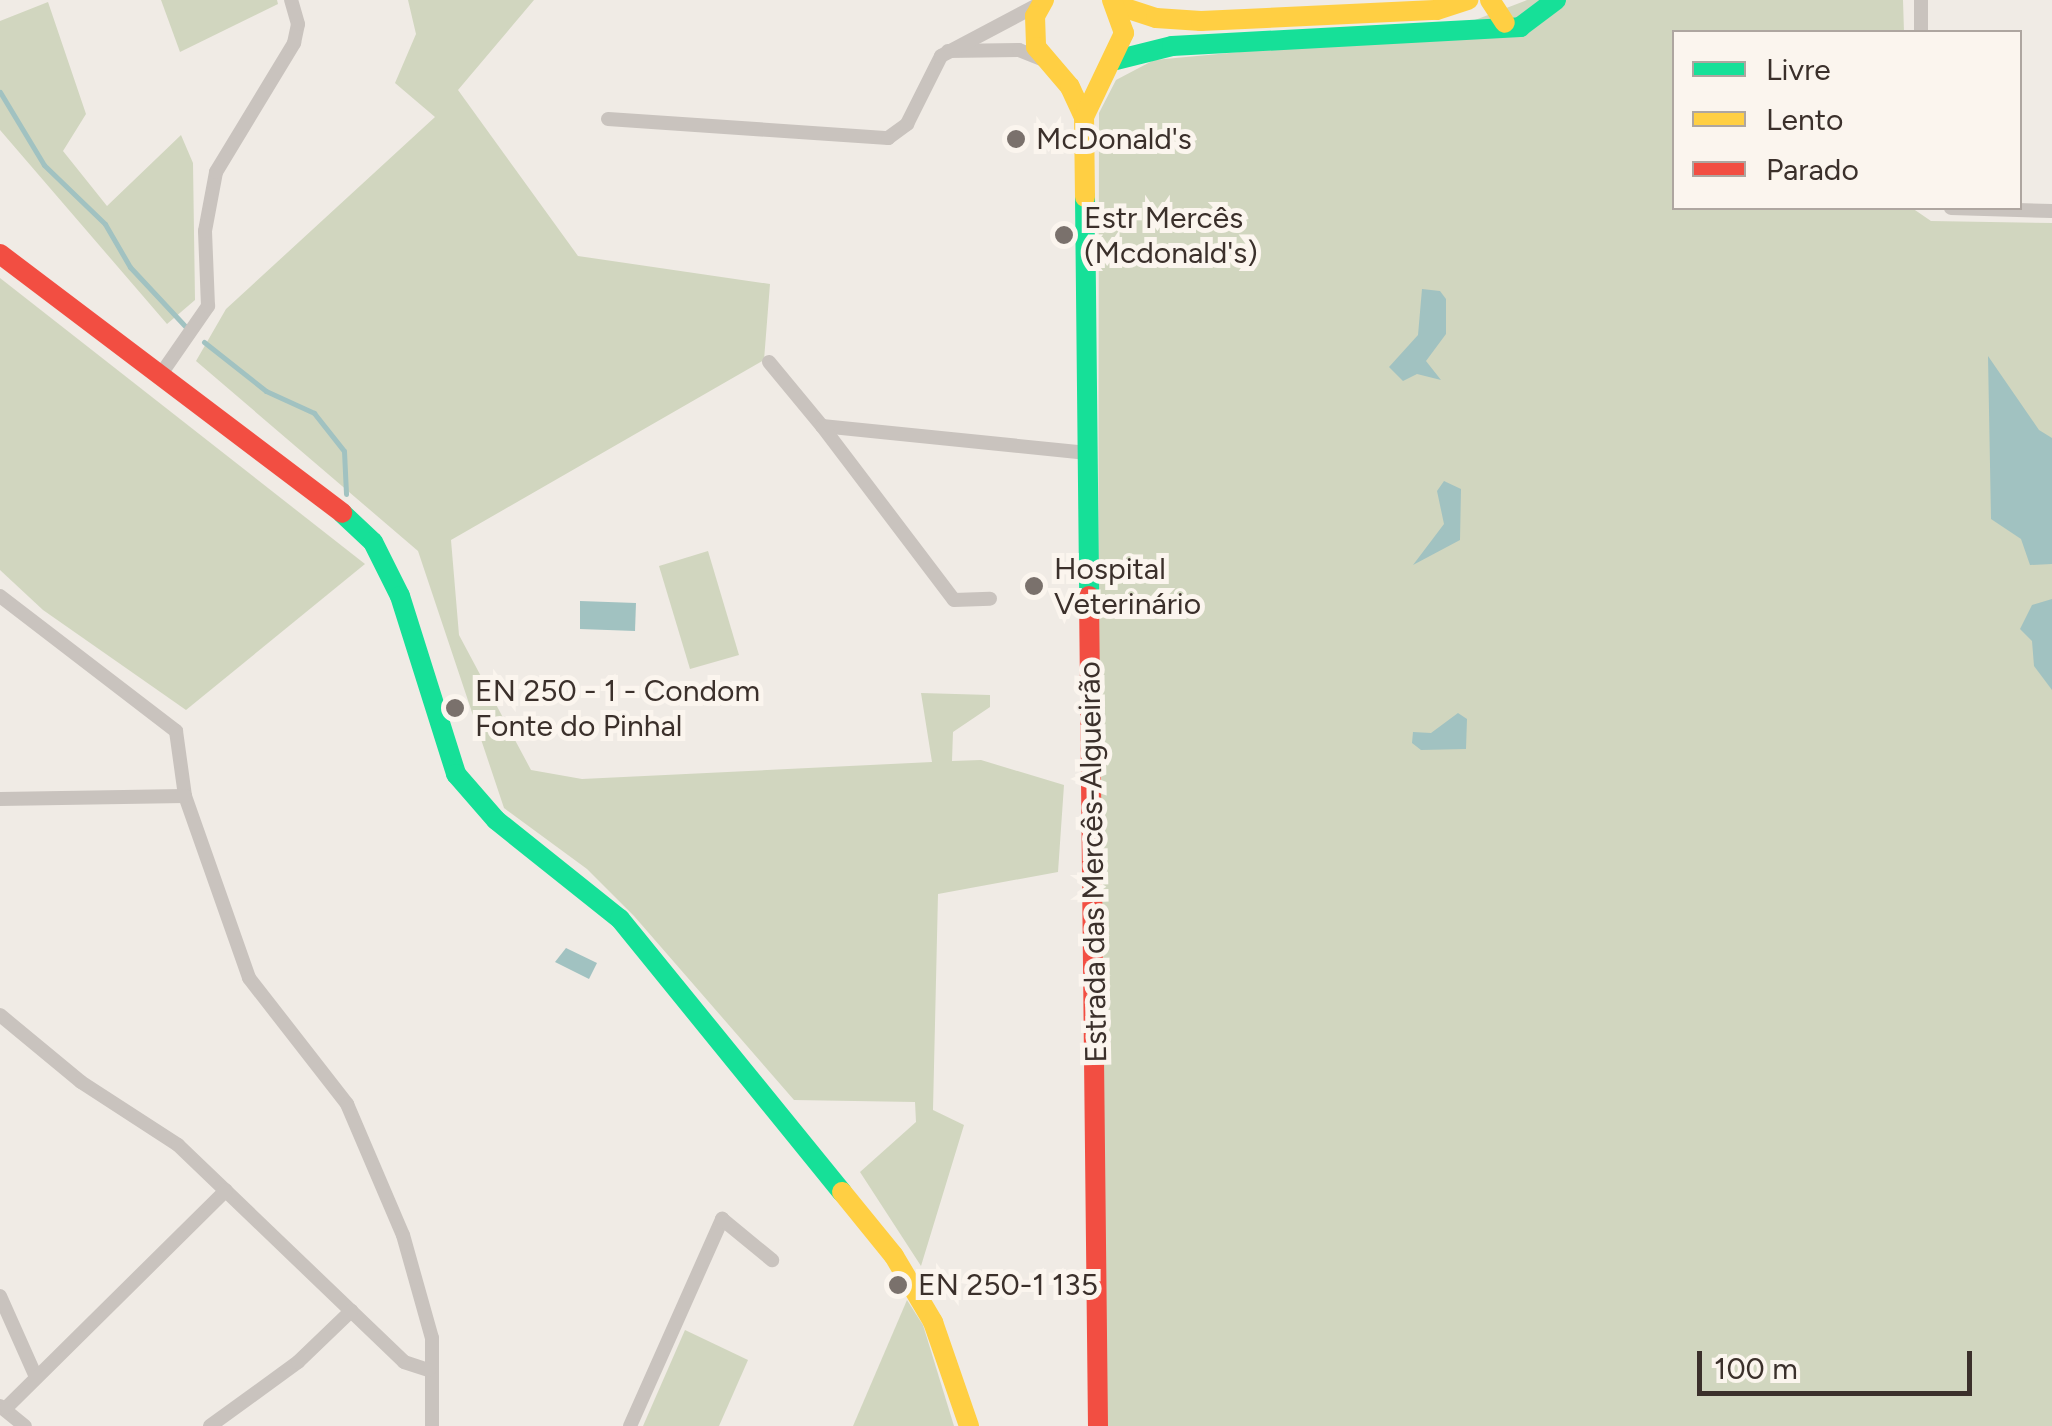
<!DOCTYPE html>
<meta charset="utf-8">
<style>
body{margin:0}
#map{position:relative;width:2052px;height:1426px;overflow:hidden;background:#f0ebe5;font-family:Figtree,sans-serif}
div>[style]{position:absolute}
.green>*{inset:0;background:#d1d6bf}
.water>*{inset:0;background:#a1c2c1}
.stream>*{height:5px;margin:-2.5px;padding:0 2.5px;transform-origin:2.5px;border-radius:2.5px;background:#a1c2c1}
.street>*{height:14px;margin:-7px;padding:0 7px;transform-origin:7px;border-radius:7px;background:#c9c3be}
.fast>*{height:20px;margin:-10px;padding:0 10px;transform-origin:10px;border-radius:10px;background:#16e098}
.slow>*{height:20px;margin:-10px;padding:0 10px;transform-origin:10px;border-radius:10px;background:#ffcf43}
.jam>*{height:20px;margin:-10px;padding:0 10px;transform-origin:10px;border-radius:10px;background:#f24e42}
.dots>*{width:28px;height:28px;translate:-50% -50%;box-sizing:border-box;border:5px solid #fbf5ee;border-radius:50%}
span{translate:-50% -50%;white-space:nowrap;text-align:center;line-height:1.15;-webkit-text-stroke:10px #fbf5ee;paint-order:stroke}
.poi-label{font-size:30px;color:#3b302b}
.left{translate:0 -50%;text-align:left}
.street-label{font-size:30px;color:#3b302b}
.legend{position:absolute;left:1672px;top:30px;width:350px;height:180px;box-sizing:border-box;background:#fbf5ee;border:2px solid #aea6a0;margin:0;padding:12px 18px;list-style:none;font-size:30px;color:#3b302b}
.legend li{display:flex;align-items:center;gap:20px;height:50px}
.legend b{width:50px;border:2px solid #aea6a0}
.scale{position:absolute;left:1697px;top:1351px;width:275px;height:45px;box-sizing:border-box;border:5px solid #3b302b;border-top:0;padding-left:12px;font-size:30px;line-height:35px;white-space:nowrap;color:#3b302b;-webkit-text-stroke:8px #fbf5ee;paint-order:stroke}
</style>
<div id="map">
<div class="green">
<div style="clip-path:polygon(161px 0,277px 0,278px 4px,180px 52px)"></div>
<div style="clip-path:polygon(408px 0,534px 0,458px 90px,578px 256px,770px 284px,764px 360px,451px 540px,459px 635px,531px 770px,582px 779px,932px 762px,921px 693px,990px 695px,990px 707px,953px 732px,952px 761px,981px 760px,1064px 785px,1058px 872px,938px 894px,933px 1110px,964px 1125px,921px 1266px,860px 1172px,916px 1122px,915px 1102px,794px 1100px,634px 916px,587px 869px,504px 808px,418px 551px,196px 361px,226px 309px,435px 117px,395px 83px,416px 34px)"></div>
<div style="clip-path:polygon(1527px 0,1903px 0,1904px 32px,1674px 32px,1674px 208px,1912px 208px,1931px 221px,2052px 223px,2052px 1426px,1097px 1426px,1099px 113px,1116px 80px,1154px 60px,1441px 33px)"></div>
<div style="clip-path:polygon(48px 2px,86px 114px,63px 151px,107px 206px,181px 135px,193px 163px,195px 300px,167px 324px,0 130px,0 21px)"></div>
<div style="clip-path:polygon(0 278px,365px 564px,186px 710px,43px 610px,0 570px)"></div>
<div style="clip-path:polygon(708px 551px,739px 655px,690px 669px,659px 566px)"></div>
<div style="clip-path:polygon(907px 1300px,923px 1325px,954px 1426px,853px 1426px)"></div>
<div style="clip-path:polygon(685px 1330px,748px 1360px,719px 1426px,643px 1426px)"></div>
</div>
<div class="water">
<div style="clip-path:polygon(1422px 289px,1440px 291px,1446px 299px,1446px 334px,1426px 361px,1441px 380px,1417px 374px,1403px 381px,1389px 367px,1418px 335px)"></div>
<div style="clip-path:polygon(1988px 356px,2039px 430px,2052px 438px,2052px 564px,2030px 565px,2021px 539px,1991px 519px)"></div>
<div style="clip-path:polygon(1444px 481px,1461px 489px,1460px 540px,1413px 565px,1444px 524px,1437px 491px)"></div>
<div style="clip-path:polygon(2052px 599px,2052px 690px,2034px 666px,2032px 641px,2020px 629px,2032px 605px)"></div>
<div style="clip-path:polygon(580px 601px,636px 603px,635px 631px,580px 629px)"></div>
<div style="clip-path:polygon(1458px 713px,1467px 719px,1466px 749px,1421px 750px,1412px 743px,1413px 732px,1431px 733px)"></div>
<div style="clip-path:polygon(566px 948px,597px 963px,589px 979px,555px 962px)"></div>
</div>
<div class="stream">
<div style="left:0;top:92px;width:85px;rotate:58.9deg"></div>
<div style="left:44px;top:165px;width:85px;rotate:44deg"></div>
<div style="left:105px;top:224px;width:50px;rotate:59.8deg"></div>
<div style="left:130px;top:267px;width:82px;rotate:47deg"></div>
<div style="left:204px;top:342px;width:79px;rotate:38.3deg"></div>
<div style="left:266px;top:391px;width:53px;rotate:24.6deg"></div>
<div style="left:314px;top:413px;width:48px;rotate:51.7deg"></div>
<div style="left:344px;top:451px;width:43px;rotate:87.3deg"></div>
</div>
<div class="street">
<div style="left:1921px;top:0;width:32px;rotate:90deg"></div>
<div style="left:948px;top:51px;width:71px;rotate:-0.8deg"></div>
<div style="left:1019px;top:50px;width:27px;rotate:22deg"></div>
<div style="left:608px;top:119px;width:281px;rotate:3.9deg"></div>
<div style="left:888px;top:138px;width:24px;rotate:-36deg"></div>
<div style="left:907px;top:124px;width:76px;rotate:-63.4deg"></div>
<div style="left:941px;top:56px;width:113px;rotate:-27.9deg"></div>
<div style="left:1951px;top:208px;width:101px;rotate:1.7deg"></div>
<div style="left:769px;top:362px;width:83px;rotate:50.4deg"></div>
<div style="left:822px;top:426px;width:267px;rotate:5.8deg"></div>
<div style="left:161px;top:374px;width:83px;rotate:-55.3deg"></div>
<div style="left:208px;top:306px;width:75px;rotate:-92.3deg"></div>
<div style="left:205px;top:231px;width:60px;rotate:-79.4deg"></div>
<div style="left:216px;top:172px;width:151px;rotate:-58.8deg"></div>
<div style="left:294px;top:43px;width:19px;rotate:-78deg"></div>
<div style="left:298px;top:24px;width:25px;rotate:-106deg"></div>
<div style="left:822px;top:426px;width:218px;rotate:52.8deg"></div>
<div style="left:954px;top:600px;width:36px;rotate:-2deg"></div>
<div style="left:0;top:596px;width:222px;rotate:37.5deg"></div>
<div style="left:176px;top:731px;width:66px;rotate:82.1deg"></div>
<div style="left:185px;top:796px;width:193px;rotate:70.6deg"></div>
<div style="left:249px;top:978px;width:160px;rotate:52.1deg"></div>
<div style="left:347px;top:1104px;width:142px;rotate:66.9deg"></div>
<div style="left:403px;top:1235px;width:107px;rotate:74.3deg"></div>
<div style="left:432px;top:1338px;width:88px;rotate:90deg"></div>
<div style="left:0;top:799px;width:185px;rotate:-0.9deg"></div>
<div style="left:0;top:1015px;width:105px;rotate:39.6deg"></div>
<div style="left:81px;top:1082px;width:116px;rotate:33deg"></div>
<div style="left:178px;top:1145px;width:313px;rotate:43.8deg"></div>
<div style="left:404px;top:1362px;width:26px;rotate:18deg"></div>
<div style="left:0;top:1296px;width:89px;rotate:66deg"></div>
<div style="left:0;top:1406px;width:32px;rotate:39deg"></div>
<div style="left:7px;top:1407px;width:308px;rotate:-44.7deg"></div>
<div style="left:210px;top:1426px;width:109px;rotate:-36deg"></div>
<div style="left:298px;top:1362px;width:74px;rotate:-43.9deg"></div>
<div style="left:630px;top:1426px;width:227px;rotate:-66deg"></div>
<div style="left:722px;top:1219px;width:65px;rotate:39.4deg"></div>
</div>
<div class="fast">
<div style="left:1112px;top:61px;width:62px;rotate:-14deg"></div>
<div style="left:1172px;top:46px;width:349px;rotate:-3.1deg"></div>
<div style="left:1520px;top:27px;width:45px;rotate:-36.9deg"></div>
<div style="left:1085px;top:197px;width:399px;rotate:89.4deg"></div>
<div style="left:342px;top:513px;width:42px;rotate:43.1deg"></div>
<div style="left:373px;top:542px;width:60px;rotate:63.4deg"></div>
<div style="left:400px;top:596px;width:187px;rotate:72.5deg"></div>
<div style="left:456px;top:774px;width:61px;rotate:49deg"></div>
<div style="left:496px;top:820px;width:159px;rotate:38.6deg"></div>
<div style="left:620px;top:919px;width:352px;rotate:50.9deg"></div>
</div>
<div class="slow">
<div style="left:1044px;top:0;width:18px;rotate:119deg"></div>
<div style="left:1035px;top:16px;width:31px;rotate:88deg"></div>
<div style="left:1036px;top:47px;width:52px;rotate:49.6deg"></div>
<div style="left:1070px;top:87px;width:33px;rotate:65deg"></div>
<div style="left:1490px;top:0;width:27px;rotate:57deg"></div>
<div style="left:1116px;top:5px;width:42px;rotate:18deg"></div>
<div style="left:1156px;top:18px;width:45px;rotate:3.8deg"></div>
<div style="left:1201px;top:21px;width:236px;rotate:-2.7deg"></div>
<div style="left:1437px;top:10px;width:33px;rotate:-18deg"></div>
<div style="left:1085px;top:197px;width:80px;rotate:-90.7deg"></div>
<div style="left:1084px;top:117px;width:93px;rotate:-64.5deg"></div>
<div style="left:1124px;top:33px;width:35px;rotate:-110deg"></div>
<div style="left:842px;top:1192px;width:82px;rotate:50.9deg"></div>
<div style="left:894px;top:1256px;width:77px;rotate:59.4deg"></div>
<div style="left:933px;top:1322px;width:110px;rotate:70.9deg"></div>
</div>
<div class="jam">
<div style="left:0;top:254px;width:429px;rotate:37.1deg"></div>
<div style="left:1089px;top:596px;width:830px;rotate:89.38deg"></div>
</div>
<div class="dots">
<div style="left:1016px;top:139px;background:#7a716c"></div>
<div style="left:1064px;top:235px;background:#7a716c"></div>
<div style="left:1034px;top:586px;background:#7a716c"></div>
<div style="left:455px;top:708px;background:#7a716c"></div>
<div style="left:898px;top:1285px;background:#7a716c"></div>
</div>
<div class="poi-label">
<span class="left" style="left:1036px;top:139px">McDonald's</span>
<span class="left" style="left:1084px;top:235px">Estr Mercês<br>(Mcdonald's)</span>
<span class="left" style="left:1054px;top:586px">Hospital<br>Veterinário</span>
<span class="left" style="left:475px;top:708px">EN 250 - 1 - Condom<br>Fonte do Pinhal</span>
<span class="left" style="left:918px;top:1285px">EN 250-1 135</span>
</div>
<div class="street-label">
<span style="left:1093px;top:862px;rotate:-91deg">Estrada das Mercês-Algueirão</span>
</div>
<ul class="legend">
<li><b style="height:12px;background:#16e098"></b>Livre</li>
<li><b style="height:12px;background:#ffcf43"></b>Lento</li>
<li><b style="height:12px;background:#f24e42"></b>Parado</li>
</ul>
<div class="scale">100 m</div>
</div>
